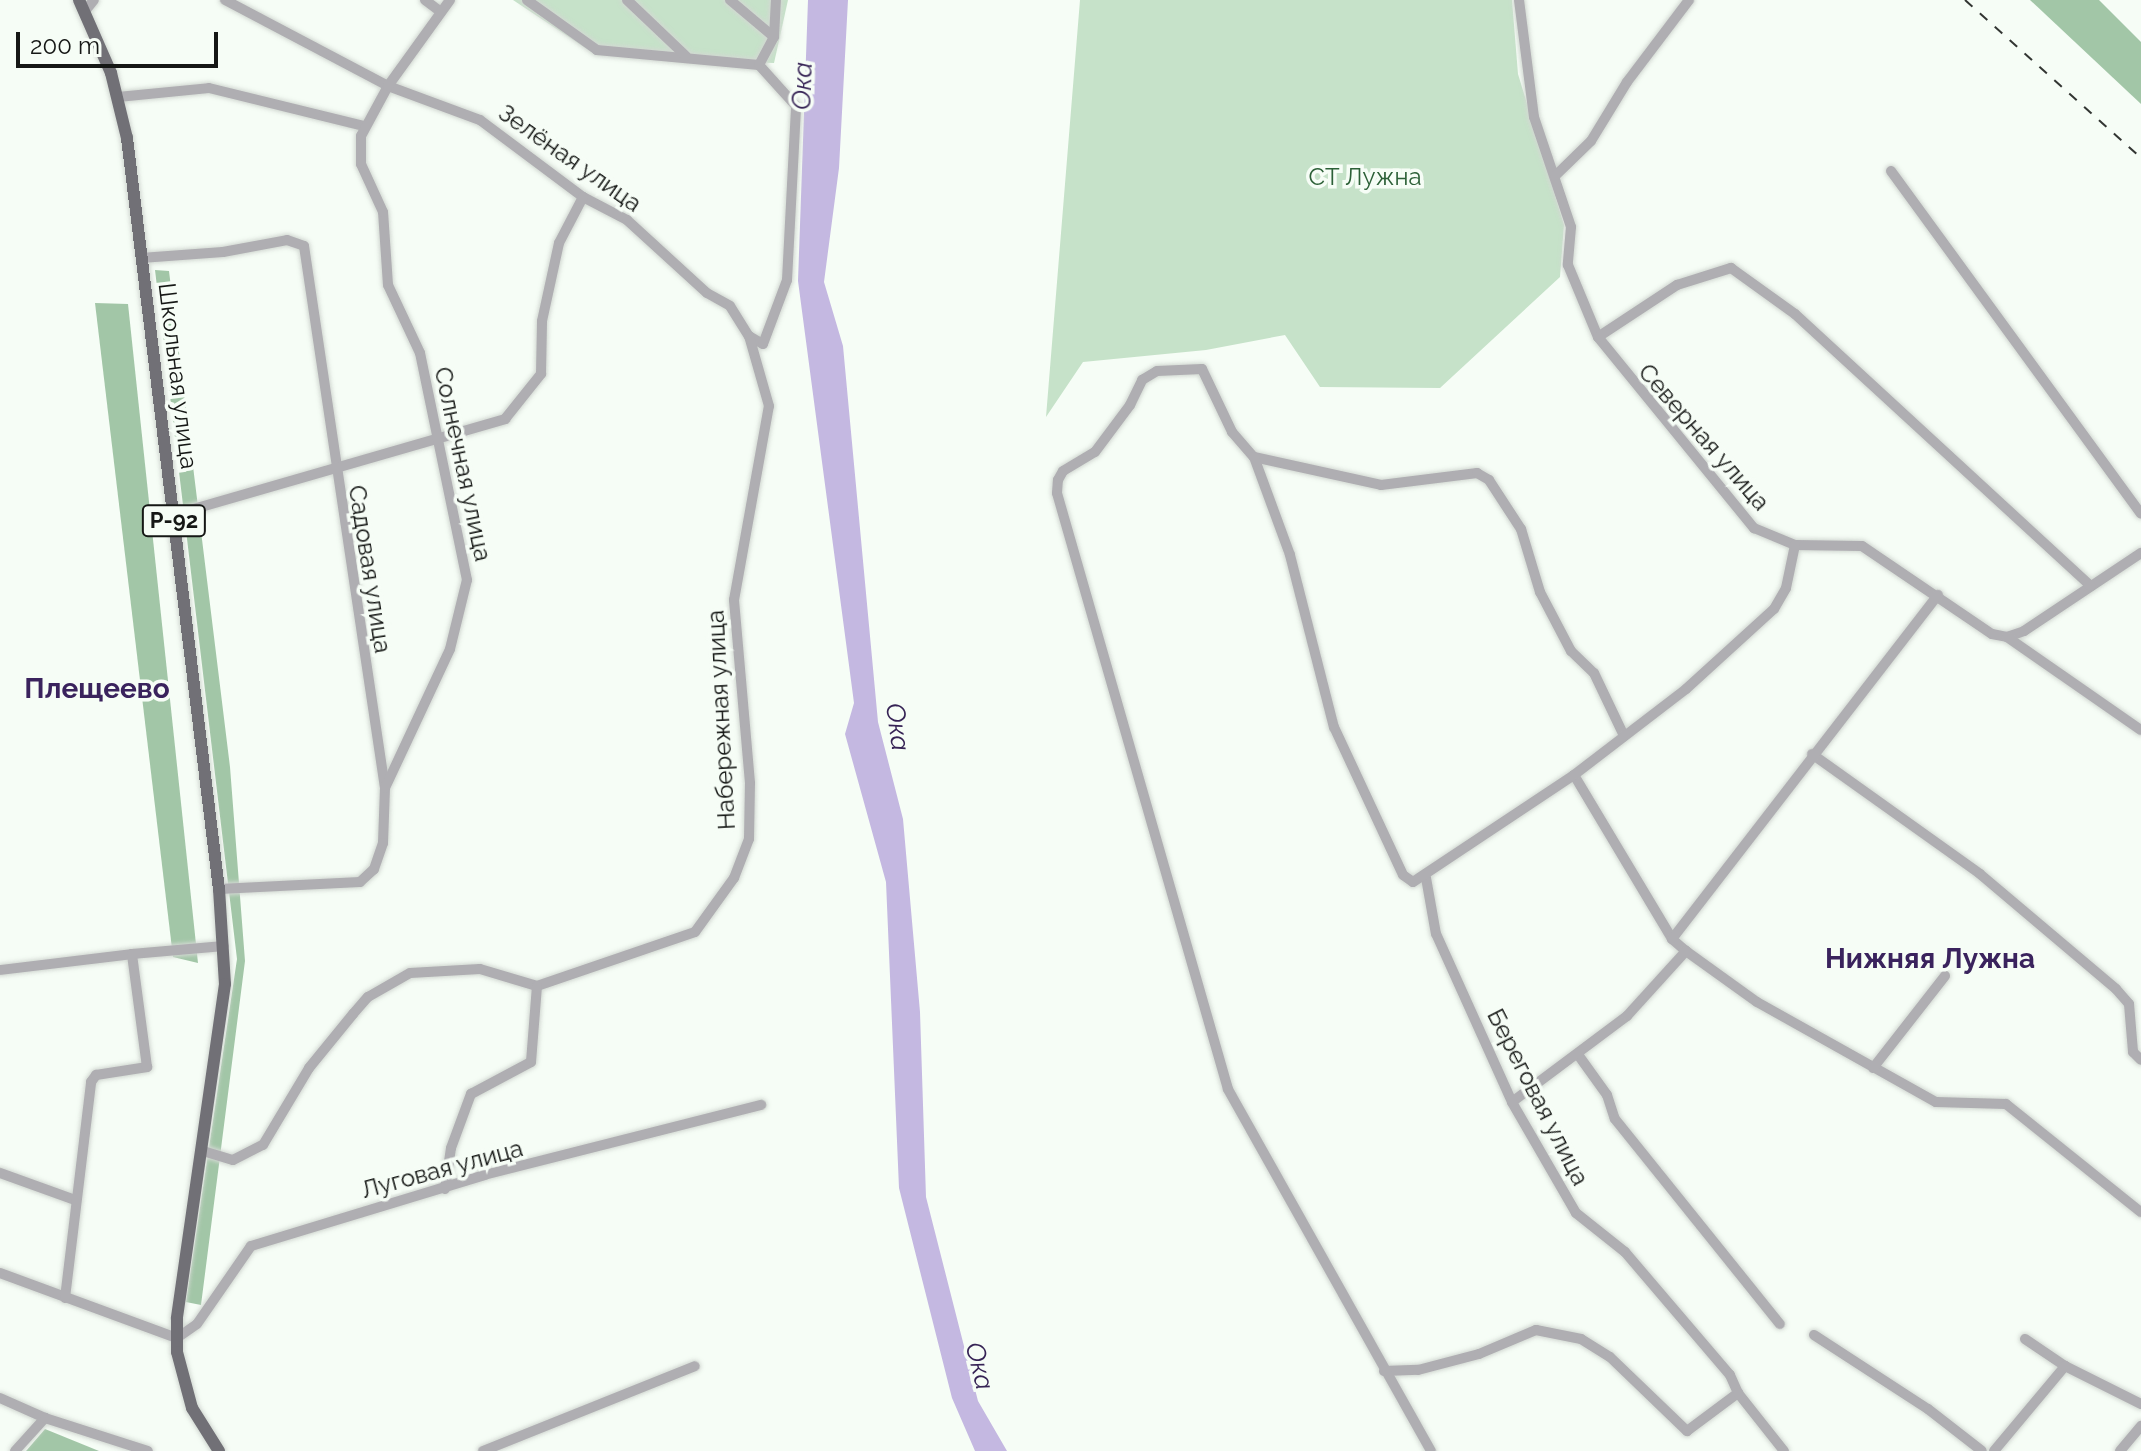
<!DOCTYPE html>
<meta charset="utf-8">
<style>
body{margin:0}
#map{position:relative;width:2141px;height:1451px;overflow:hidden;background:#f6fdf6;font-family:Raleway,sans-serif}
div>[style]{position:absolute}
.green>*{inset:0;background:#c6e2c9}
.forest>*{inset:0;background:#a2c6a7}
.water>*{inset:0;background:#c4b8e1}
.roads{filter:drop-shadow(0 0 2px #d2d8d2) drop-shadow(0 0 2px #d2d8d2)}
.minor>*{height:10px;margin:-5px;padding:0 5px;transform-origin:5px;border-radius:5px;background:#afaeb2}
.major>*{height:12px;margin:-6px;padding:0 6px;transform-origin:6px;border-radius:6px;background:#717076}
.rail>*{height:2px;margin-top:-1px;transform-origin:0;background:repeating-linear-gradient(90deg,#323532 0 10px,transparent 0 20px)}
span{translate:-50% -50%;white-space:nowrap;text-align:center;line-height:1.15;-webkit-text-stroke:7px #f6fdf6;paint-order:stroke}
.shield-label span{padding:2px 6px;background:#f6fdf6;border:2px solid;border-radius:6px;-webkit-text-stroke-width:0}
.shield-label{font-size:22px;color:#151715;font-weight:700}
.street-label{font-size:24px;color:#151715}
.park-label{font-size:24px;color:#2c6037}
.water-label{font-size:26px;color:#362355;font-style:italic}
.quarter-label{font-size:28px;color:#3a235d;font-weight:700}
.scale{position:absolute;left:16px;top:32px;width:202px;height:36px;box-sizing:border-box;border:4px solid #151715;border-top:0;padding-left:10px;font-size:24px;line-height:28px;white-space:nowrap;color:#151715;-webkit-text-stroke:6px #f6fdf6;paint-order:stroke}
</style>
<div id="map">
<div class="green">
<div style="clip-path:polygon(513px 0,788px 0,774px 63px,596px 55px)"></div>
<div style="clip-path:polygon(1080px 0,1512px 0,1518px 74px,1564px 225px,1560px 277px,1440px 388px,1320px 387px,1285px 335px,1206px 350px,1083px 362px,1046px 417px)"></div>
</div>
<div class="forest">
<div style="clip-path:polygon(2030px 0,2099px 0,2141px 42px,2141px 104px)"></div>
<div style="clip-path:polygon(155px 270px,169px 271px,230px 767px,245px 961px,201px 1305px,186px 1302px,237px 959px)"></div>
<div style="clip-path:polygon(95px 303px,128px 304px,198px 963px,173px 957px)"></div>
<div style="clip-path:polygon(45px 1429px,99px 1451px,26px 1451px)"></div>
</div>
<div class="water">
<div style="clip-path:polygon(808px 0,848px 0,839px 168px,824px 282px,843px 346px,878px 722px,903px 819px,920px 1012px,926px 1197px,978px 1401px,1007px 1451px,975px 1451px,952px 1398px,899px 1188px,886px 882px,845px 734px,854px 703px,798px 281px)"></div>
</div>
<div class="roads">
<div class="minor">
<div style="left:225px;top:0;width:184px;rotate:27.8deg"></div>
<div style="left:388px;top:86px;width:98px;rotate:20.3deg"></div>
<div style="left:480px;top:120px;width:129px;rotate:36.8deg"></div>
<div style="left:583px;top:197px;width:50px;rotate:27.6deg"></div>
<div style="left:627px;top:220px;width:108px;rotate:42.4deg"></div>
<div style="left:707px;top:293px;width:26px;rotate:29deg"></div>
<div style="left:730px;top:306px;width:36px;rotate:58deg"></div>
<div style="left:749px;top:336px;width:16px;rotate:30deg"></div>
<div style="left:763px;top:344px;width:68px;rotate:-69.4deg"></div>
<div style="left:787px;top:280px;width:174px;rotate:-87deg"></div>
<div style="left:796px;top:106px;width:55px;rotate:-132.1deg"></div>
<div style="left:759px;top:65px;width:163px;rotate:-174.7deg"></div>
<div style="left:597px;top:50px;width:86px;rotate:-144.5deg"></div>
<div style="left:425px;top:0;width:20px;rotate:37deg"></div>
<div style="left:627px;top:0;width:81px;rotate:43.5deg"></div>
<div style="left:730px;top:0;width:57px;rotate:40.1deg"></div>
<div style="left:1519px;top:0;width:118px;rotate:82.7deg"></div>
<div style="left:1534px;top:117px;width:116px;rotate:71.4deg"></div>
<div style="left:1571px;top:227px;width:38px;rotate:95deg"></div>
<div style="left:1568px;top:265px;width:78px;rotate:67.4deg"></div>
<div style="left:1598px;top:337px;width:247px;rotate:50.8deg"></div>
<div style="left:1754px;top:528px;width:44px;rotate:22.5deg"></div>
<div style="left:1795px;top:545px;width:67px;rotate:0.9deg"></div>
<div style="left:1862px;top:546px;width:157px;rotate:34.1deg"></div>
<div style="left:1992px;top:634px;width:15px;rotate:11deg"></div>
<div style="left:2007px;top:637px;width:18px;rotate:-19deg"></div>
<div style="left:2024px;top:631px;width:141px;rotate:-33.7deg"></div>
<div style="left:85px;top:11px;width:14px;rotate:-51deg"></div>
<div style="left:759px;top:65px;width:32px;rotate:-62deg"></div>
<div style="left:774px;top:37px;width:37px;rotate:-87deg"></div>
<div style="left:118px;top:97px;width:91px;rotate:-5.6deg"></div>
<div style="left:209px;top:88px;width:160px;rotate:13.8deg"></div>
<div style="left:1891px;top:171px;width:424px;rotate:53.9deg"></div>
<div style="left:1555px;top:176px;width:50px;rotate:-44.2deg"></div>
<div style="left:1591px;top:141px;width:69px;rotate:-58.6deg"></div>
<div style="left:1627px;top:82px;width:103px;rotate:-52.9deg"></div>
<div style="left:141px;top:258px;width:82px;rotate:-4.2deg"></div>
<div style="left:223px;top:252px;width:65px;rotate:-10.6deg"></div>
<div style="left:287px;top:240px;width:18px;rotate:19deg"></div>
<div style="left:304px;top:246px;width:548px;rotate:81.5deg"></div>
<div style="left:385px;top:788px;width:55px;rotate:92.1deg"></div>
<div style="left:383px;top:843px;width:28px;rotate:109deg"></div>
<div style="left:374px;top:869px;width:19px;rotate:137deg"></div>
<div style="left:360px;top:882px;width:141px;rotate:177.2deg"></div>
<div style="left:1598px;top:337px;width:95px;rotate:-33.4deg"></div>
<div style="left:1677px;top:285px;width:57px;rotate:-17.5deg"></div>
<div style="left:1731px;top:268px;width:79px;rotate:35.7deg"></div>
<div style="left:1795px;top:314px;width:402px;rotate:42.6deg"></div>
<div style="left:1254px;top:457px;width:130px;rotate:12.4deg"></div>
<div style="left:1381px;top:485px;width:97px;rotate:-7.1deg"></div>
<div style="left:1477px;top:473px;width:14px;rotate:30deg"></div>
<div style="left:1489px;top:480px;width:59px;rotate:56.9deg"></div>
<div style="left:1521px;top:529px;width:66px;rotate:73.2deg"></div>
<div style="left:1540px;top:592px;width:67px;rotate:62.3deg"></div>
<div style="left:1571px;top:651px;width:32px;rotate:44deg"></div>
<div style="left:1594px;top:673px;width:70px;rotate:64.5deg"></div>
<div style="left:173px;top:515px;width:346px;rotate:-16.1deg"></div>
<div style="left:505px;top:419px;width:58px;rotate:-51.3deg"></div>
<div style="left:541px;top:374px;width:53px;rotate:-88.9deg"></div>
<div style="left:542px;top:321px;width:80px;rotate:-77.7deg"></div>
<div style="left:559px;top:243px;width:52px;rotate:-62.4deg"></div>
<div style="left:2007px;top:637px;width:163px;rotate:34.8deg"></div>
<div style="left:1812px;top:754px;width:206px;rotate:35.5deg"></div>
<div style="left:1980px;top:874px;width:178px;rotate:40.2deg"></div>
<div style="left:2116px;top:989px;width:20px;rotate:49deg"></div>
<div style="left:2129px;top:1004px;width:48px;rotate:85.2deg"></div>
<div style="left:2133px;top:1052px;width:11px;rotate:45deg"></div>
<div style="left:1574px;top:775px;width:191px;rotate:59.1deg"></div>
<div style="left:1672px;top:939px;width:18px;rotate:41deg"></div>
<div style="left:1686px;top:951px;width:87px;rotate:35.7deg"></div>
<div style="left:1757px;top:1002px;width:205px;rotate:29.2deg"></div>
<div style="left:1936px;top:1102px;width:70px;rotate:1.6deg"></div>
<div style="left:2006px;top:1104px;width:173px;rotate:38.7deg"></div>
<div style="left:385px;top:788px;width:153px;rotate:-64.9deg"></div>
<div style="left:450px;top:649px;width:71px;rotate:-76.2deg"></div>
<div style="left:467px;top:580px;width:232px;rotate:-101.7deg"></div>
<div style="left:420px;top:353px;width:75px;rotate:-115.2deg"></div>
<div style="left:388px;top:285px;width:73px;rotate:-93.9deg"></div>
<div style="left:383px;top:212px;width:53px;rotate:-114.6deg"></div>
<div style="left:361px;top:164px;width:28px;rotate:-90deg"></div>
<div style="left:361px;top:136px;width:57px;rotate:-61.6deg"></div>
<div style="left:388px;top:86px;width:106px;rotate:-54.2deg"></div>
<div style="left:1672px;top:939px;width:435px;rotate:-52.3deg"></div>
<div style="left:0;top:970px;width:133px;rotate:-6.9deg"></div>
<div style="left:1579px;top:1056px;width:48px;rotate:54.3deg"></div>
<div style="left:1607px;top:1095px;width:25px;rotate:72deg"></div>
<div style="left:1615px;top:1119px;width:263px;rotate:51.2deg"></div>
<div style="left:1873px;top:1068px;width:117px;rotate:-52deg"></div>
<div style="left:1512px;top:1102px;width:144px;rotate:-36.8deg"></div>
<div style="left:1627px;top:1016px;width:88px;rotate:-47.8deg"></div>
<div style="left:203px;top:1151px;width:31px;rotate:17deg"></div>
<div style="left:233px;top:1160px;width:34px;rotate:-27deg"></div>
<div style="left:263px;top:1145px;width:90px;rotate:-59.1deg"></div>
<div style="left:309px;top:1068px;width:70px;rotate:-50.8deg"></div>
<div style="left:353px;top:1014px;width:23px;rotate:-49deg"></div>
<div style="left:368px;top:997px;width:48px;rotate:-29.7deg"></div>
<div style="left:410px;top:973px;width:70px;rotate:-3.3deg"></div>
<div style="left:480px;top:969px;width:59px;rotate:16.6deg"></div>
<div style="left:537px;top:986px;width:167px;rotate:-18.9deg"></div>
<div style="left:695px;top:932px;width:67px;rotate:-54.2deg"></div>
<div style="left:734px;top:878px;width:42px;rotate:-69deg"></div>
<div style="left:749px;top:839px;width:56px;rotate:-89deg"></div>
<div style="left:750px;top:783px;width:184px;rotate:-95deg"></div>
<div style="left:734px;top:600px;width:197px;rotate:-79.8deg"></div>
<div style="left:769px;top:406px;width:73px;rotate:-105.9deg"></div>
<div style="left:0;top:1173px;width:80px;rotate:19.8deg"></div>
<div style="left:445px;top:1189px;width:41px;rotate:-81.7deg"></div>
<div style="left:451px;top:1148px;width:58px;rotate:-69.7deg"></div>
<div style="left:471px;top:1094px;width:68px;rotate:-28.1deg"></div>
<div style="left:531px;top:1062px;width:76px;rotate:-85.5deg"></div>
<div style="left:0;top:1273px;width:189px;rotate:20.2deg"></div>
<div style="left:177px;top:1338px;width:24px;rotate:-35deg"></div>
<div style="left:197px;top:1324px;width:95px;rotate:-55.3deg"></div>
<div style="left:251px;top:1246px;width:244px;rotate:-16.9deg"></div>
<div style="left:484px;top:1175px;width:286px;rotate:-14.2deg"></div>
<div style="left:65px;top:1298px;width:218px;rotate:-83.1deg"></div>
<div style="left:91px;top:1082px;width:9px;rotate:-54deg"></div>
<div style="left:96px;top:1075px;width:52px;rotate:-8.9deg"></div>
<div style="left:147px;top:1067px;width:114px;rotate:-97.6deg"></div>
<div style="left:132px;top:954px;width:92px;rotate:-5deg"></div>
<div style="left:1814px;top:1335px;width:136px;rotate:33deg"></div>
<div style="left:1928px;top:1409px;width:68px;rotate:37.9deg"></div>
<div style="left:2025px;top:1339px;width:48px;rotate:34deg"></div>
<div style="left:2065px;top:1366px;width:85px;rotate:26.6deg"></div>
<div style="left:1384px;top:1371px;width:34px;rotate:-2deg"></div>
<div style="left:1418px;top:1370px;width:63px;rotate:-14.7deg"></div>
<div style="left:1479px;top:1354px;width:62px;rotate:-22.8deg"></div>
<div style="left:1536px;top:1330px;width:46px;rotate:11.3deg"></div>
<div style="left:1581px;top:1339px;width:34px;rotate:32deg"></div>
<div style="left:1610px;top:1357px;width:107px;rotate:43.9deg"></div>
<div style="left:1687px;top:1431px;width:64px;rotate:-36.7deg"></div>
<div style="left:1738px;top:1393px;width:20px;rotate:-114deg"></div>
<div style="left:1730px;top:1375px;width:162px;rotate:-130.5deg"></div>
<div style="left:1625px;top:1252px;width:63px;rotate:-141.5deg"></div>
<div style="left:1576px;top:1213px;width:128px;rotate:-120deg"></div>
<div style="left:1512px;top:1102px;width:184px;rotate:-114.3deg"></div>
<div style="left:1436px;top:934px;width:57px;rotate:-100.1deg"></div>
<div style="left:1738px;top:1393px;width:74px;rotate:51.6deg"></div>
<div style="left:0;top:1398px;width:49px;rotate:24deg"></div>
<div style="left:15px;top:1451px;width:45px;rotate:-47.7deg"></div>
<div style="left:45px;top:1418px;width:108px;rotate:17.8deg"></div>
<div style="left:483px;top:1451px;width:228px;rotate:-21.8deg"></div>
<div style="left:1431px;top:1451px;width:415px;rotate:-119.3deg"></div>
<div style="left:1228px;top:1089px;width:620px;rotate:-106.01deg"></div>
<div style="left:1057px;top:493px;width:13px;rotate:-86deg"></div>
<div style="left:1058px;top:480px;width:10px;rotate:-61deg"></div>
<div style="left:1063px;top:471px;width:37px;rotate:-31deg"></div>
<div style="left:1095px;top:452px;width:59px;rotate:-53.3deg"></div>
<div style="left:1130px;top:405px;width:28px;rotate:-64deg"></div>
<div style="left:1142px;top:380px;width:17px;rotate:-31deg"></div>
<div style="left:1157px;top:371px;width:45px;rotate:-2.5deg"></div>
<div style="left:1202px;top:369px;width:70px;rotate:64.5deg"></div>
<div style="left:1232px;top:432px;width:33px;rotate:49deg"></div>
<div style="left:1254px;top:457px;width:104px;rotate:69.8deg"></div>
<div style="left:1290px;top:555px;width:178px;rotate:75.7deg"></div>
<div style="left:1334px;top:727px;width:163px;rotate:65deg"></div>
<div style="left:1403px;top:875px;width:12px;rotate:35deg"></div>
<div style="left:1413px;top:882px;width:193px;rotate:-33.6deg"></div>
<div style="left:1574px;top:775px;width:141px;rotate:-37.5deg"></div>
<div style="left:1686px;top:689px;width:119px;rotate:-42.3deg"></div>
<div style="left:1774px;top:609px;width:24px;rotate:-60deg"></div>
<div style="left:1786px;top:588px;width:44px;rotate:-78.2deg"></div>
<div style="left:1994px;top:1451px;width:111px;rotate:-50.1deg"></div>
<div style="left:2120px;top:1451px;width:33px;rotate:-50deg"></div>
</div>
<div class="major">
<div style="left:79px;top:0;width:80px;rotate:66.3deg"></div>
<div style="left:111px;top:73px;width:67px;rotate:76.2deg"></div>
<div style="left:127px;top:138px;width:757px;rotate:83.02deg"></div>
<div style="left:219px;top:889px;width:95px;rotate:86.4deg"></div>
<div style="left:225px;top:984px;width:338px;rotate:98.2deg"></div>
<div style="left:177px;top:1319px;width:33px;rotate:90deg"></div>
<div style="left:177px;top:1352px;width:58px;rotate:75deg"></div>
<div style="left:192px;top:1408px;width:51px;rotate:57.9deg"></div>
</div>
</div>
<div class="rail">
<div style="left:1965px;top:0;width:237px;rotate:41.9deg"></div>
</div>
<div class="shield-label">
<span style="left:174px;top:521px">Р-92</span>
</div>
<div class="street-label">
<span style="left:570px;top:158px;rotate:35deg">Зелёная улица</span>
<span style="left:178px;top:376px;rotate:83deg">Школьная улица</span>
<span style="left:1704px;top:437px;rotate:49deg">Северная улица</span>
<span style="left:463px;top:464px;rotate:78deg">Солнечная улица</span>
<span style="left:370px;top:569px;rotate:81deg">Садовая улица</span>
<span style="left:721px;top:720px;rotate:-93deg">Набережная улица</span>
<span style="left:1538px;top:1097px;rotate:63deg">Береговая улица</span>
<span style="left:442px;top:1169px;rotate:-15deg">Луговая улица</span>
</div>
<div class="park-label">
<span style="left:1365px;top:177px">СТ Лужна</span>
</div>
<div class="water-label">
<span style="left:803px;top:86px;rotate:-88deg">Ока</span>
<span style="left:897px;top:727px;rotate:82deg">Ока</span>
<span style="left:979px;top:1366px;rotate:76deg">Ока</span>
</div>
<div class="quarter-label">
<span style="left:97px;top:689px">Плещеево</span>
<span style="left:1930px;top:959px">Нижняя Лужна</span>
</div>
<div class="scale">200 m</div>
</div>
